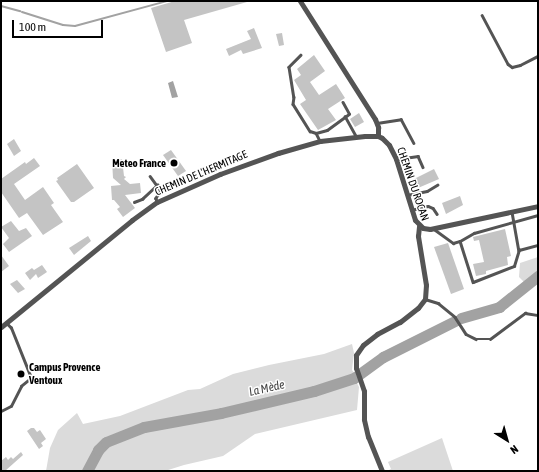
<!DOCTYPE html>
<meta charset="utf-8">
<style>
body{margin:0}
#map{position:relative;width:539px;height:472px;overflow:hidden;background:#fff;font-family:"Asap Condensed",sans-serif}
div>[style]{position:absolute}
.green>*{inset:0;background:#dbdbdb}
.water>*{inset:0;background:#a2a2a2}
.stream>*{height:2px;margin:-1px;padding:0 1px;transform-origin:1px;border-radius:1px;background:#a2a2a2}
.river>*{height:11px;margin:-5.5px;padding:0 5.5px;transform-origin:5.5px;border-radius:5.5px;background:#a2a2a2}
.building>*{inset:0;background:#c4c4c4}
.lane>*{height:2.5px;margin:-1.25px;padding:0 1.25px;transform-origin:1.25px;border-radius:1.25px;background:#545454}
.street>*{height:5px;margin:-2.5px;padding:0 2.5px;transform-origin:2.5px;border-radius:2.5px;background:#545454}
.dots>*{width:11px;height:11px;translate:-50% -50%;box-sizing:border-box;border:2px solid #fff;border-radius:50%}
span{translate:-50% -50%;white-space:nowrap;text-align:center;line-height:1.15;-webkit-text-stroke:3px #fff;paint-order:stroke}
.poi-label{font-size:11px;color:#000;font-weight:700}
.right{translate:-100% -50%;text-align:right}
.left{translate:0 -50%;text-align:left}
.street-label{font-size:11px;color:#000}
.water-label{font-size:12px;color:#434343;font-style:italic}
.frame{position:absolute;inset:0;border:2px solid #000;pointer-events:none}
.north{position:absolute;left:487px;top:420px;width:40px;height:40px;-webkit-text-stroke:3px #fff;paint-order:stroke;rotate:143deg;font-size:11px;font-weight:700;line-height:16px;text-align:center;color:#000}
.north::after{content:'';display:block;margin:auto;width:14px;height:18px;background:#000;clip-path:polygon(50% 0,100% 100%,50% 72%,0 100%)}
.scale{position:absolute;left:12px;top:20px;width:91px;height:18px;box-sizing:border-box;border:2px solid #000;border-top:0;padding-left:5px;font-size:12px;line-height:14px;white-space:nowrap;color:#000;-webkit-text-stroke:3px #fff;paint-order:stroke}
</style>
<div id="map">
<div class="green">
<div style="clip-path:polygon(538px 257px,538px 276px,526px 284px,519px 277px,520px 263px)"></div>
<div style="clip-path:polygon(352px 344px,354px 353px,352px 370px,355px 374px,351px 377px,310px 390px,218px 411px,142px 425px,104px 440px,95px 450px,84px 471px,46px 471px,50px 448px,58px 430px,77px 413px,83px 424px,120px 416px,188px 390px,200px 389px,233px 374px,269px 365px,324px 354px)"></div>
<div style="clip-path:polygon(356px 381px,359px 387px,357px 410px,255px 434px,223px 456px,184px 465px,165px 471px,89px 471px,107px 444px,144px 429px,224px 416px,316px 393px)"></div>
<div style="clip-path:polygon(442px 438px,453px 471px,387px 471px,391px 469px,388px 462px)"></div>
</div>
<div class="water">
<div style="clip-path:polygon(173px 81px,178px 97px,172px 98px,168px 83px)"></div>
</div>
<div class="stream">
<div style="left:1px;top:6px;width:20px;rotate:15deg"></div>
<div style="left:22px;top:12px;width:43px;rotate:17.6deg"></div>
<div style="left:63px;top:25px;width:12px;rotate:5deg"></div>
<div style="left:75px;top:26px;width:95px;rotate:-15.2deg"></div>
</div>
<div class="river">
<div style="left:461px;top:318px;width:40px;rotate:-16deg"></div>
<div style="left:499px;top:307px;width:50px;rotate:-38.5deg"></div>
<div style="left:87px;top:471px;width:24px;rotate:-62deg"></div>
<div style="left:98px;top:450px;width:11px;rotate:-45deg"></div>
<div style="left:106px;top:442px;width:41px;rotate:-21.5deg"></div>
<div style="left:144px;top:427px;width:78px;rotate:-10.3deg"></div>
<div style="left:221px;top:413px;width:96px;rotate:-13.3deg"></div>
<div style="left:314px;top:391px;width:42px;rotate:-18deg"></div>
<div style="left:354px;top:378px;width:36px;rotate:-36deg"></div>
<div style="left:383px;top:357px;width:80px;rotate:-26.6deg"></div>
</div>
<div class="building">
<div style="clip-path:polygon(175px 1px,247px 1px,247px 2px,184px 20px,192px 43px,166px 52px,151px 8px)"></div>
<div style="clip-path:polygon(254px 28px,262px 48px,243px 54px,241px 50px,229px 56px,226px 49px,251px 39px,247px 31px)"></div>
<div style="clip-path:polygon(282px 33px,284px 45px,279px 46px,276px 34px)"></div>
<div style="clip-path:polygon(314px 55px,325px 71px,310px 82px,319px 95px,336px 84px,345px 98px,328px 109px,336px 120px,318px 130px,300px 104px,306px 100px,294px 80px,301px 75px,297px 69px)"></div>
<div style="clip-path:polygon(359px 113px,364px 122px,355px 127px,350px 119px)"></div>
<div style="clip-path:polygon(14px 139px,21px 151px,14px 156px,7px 144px)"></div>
<div style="clip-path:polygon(171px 150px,186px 171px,178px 176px,163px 155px)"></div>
<div style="clip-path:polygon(34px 158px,40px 166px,14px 184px,25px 200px,43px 187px,54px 203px,51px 205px,63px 222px,43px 235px,27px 213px,19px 218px,1px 192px,1px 179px,25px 162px,26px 164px)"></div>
<div style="clip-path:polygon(122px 159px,124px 176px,126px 177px,124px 179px,130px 184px,140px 183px,141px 193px,125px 195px,135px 208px,123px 217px,117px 209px,120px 207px,114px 200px,112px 200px,111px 186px,121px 185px,113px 178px,112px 160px)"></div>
<div style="clip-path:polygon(77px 164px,94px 188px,74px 202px,71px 202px,56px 181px,58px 180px,57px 178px)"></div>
<div style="clip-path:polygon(434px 169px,439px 179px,418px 188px,414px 179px)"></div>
<div style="clip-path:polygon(460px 196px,463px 205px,446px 214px,442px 203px)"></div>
<div style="clip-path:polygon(11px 221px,19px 231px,26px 228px,32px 236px,9px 252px,3px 244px,9px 238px,1px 227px)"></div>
<div style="clip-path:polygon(505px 229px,511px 256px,507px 257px,508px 265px,486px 271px,486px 274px,476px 276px,473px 264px,484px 262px,479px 240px,474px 241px,473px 237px)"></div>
<div style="clip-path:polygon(88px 236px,91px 241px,74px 255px,69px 248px)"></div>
<div style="clip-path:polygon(448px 243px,464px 289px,451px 294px,434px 247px)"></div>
<div style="clip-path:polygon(1px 255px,9px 266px,1px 272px)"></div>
<div style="clip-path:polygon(42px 265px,47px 272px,38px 278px,36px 274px,30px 280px,25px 273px,32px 268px,34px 270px)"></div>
<div style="clip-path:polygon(17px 280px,25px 289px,18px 293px,10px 284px)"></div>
<div style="clip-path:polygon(31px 428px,34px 428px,37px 432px,40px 430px,46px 439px,41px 443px,43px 446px,39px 449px,27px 431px)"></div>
<div style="clip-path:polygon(21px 452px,23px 455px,5px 471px,1px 471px,1px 461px,6px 457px,8px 460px,11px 457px,13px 459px)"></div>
</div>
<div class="lane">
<div style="left:482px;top:15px;width:55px;rotate:62deg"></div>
<div style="left:508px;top:64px;width:5px;rotate:37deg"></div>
<div style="left:512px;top:67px;width:8px;rotate:-14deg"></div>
<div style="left:520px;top:65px;width:20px;rotate:-27deg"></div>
<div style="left:301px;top:55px;width:17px;rotate:135deg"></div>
<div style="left:289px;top:67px;width:30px;rotate:81deg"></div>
<div style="left:294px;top:97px;width:7px;rotate:98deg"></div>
<div style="left:293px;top:104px;width:32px;rotate:58deg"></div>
<div style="left:310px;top:131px;width:6px;rotate:18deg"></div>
<div style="left:316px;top:133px;width:9px;rotate:63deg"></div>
<div style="left:345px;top:116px;width:23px;rotate:61deg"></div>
<div style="left:377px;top:123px;width:24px;rotate:-9deg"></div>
<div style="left:401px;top:119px;width:27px;rotate:62deg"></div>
<div style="left:316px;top:133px;width:11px;rotate:-15deg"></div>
<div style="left:327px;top:130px;width:27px;rotate:-36deg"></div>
<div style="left:349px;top:114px;width:13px;rotate:-119deg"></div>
<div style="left:397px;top:159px;width:21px;rotate:-8deg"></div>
<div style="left:418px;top:156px;width:12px;rotate:66deg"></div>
<div style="left:150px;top:176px;width:19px;rotate:54deg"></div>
<div style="left:161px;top:191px;width:9px;rotate:126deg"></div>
<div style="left:156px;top:198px;width:4px;rotate:76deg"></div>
<div style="left:407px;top:195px;width:20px;rotate:-11deg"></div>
<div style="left:427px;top:191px;width:12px;rotate:-31deg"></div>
<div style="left:134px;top:202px;width:9px;rotate:-21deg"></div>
<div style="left:142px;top:199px;width:21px;rotate:-43deg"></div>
<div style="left:411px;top:210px;width:17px;rotate:-13deg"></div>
<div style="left:428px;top:206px;width:5px;rotate:22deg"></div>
<div style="left:433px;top:208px;width:7px;rotate:56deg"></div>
<div style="left:512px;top:212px;width:39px;rotate:80deg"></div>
<div style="left:434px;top:229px;width:24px;rotate:36deg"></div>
<div style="left:453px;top:243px;width:7px;rotate:-16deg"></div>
<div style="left:460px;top:241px;width:16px;rotate:-30deg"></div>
<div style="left:474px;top:233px;width:66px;rotate:-15.7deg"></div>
<div style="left:460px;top:241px;width:43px;rotate:72.4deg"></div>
<div style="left:473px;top:282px;width:44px;rotate:-21.3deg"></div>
<div style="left:514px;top:266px;width:17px;rotate:-73deg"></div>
<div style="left:519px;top:250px;width:20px;rotate:-15deg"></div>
<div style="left:425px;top:299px;width:14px;rotate:17deg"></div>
<div style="left:438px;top:303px;width:22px;rotate:39deg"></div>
<div style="left:455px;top:317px;width:20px;rotate:57deg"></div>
<div style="left:466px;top:334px;width:11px;rotate:27deg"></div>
<div style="left:476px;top:339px;width:14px"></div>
<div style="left:490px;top:339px;width:44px;rotate:-36.6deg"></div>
<div style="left:525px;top:313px;width:13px;rotate:9deg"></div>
<div style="left:1px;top:411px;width:11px;rotate:-27deg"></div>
<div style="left:11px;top:406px;width:22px;rotate:-63deg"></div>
<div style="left:21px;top:386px;width:13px;rotate:-39deg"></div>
<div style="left:31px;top:378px;width:54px;rotate:-111.8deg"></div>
<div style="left:11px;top:328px;width:7px;rotate:-135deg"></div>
</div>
<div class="street">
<div style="left:300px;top:1px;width:140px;rotate:57.6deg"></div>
<div style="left:375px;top:119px;width:9px;rotate:69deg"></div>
<div style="left:378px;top:127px;width:9px;rotate:90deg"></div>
<div style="left:1px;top:327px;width:169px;rotate:-39.2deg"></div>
<div style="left:132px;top:220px;width:31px;rotate:-36deg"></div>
<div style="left:157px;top:202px;width:69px;rotate:-24deg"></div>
<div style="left:220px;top:174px;width:62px;rotate:-19.9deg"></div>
<div style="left:278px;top:153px;width:44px;rotate:-15.9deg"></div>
<div style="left:320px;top:141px;width:45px;rotate:-6.3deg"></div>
<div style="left:365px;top:136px;width:13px"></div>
<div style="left:378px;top:136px;width:4px;rotate:27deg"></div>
<div style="left:382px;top:138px;width:10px;rotate:45deg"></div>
<div style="left:389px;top:145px;width:16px;rotate:63deg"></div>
<div style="left:396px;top:159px;width:64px;rotate:72.7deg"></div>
<div style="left:415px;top:220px;width:11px;rotate:45deg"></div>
<div style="left:423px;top:228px;width:7px;rotate:8deg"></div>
<div style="left:430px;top:229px;width:110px;rotate:-12deg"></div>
<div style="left:382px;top:471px;width:37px;rotate:-112deg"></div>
<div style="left:368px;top:437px;width:18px;rotate:-103deg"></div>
<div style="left:364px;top:419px;width:28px;rotate:-90deg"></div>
<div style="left:364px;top:391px;width:24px;rotate:-109deg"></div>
<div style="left:356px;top:368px;width:13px;rotate:-90deg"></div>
<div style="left:356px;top:355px;width:12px;rotate:-55deg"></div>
<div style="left:363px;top:345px;width:18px;rotate:-38deg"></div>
<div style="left:377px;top:334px;width:26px;rotate:-28deg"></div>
<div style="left:400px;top:322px;width:23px;rotate:-38deg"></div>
<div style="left:418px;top:308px;width:11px;rotate:-52deg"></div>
<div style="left:425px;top:299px;width:14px;rotate:-86deg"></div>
<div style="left:426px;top:285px;width:50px;rotate:-99.3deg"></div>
<div style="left:418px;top:236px;width:10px;rotate:-84deg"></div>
</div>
<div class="dots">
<div style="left:174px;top:163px;background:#000"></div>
<div style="left:21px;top:374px;background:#000"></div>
</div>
<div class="poi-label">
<span class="right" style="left:166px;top:163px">Meteo France</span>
<span class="left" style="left:29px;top:374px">Campus Provence<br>Ventoux</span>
</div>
<div class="street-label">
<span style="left:201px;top:173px;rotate:-23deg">CHEMIN DE L'HERMITAGE</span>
<span style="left:413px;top:184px;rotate:71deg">CHEMIN DU ROCAN</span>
</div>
<div class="water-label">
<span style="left:267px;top:389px;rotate:-13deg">La Mède</span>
</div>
<div class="frame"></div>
<div class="north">N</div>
<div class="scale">100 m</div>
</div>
